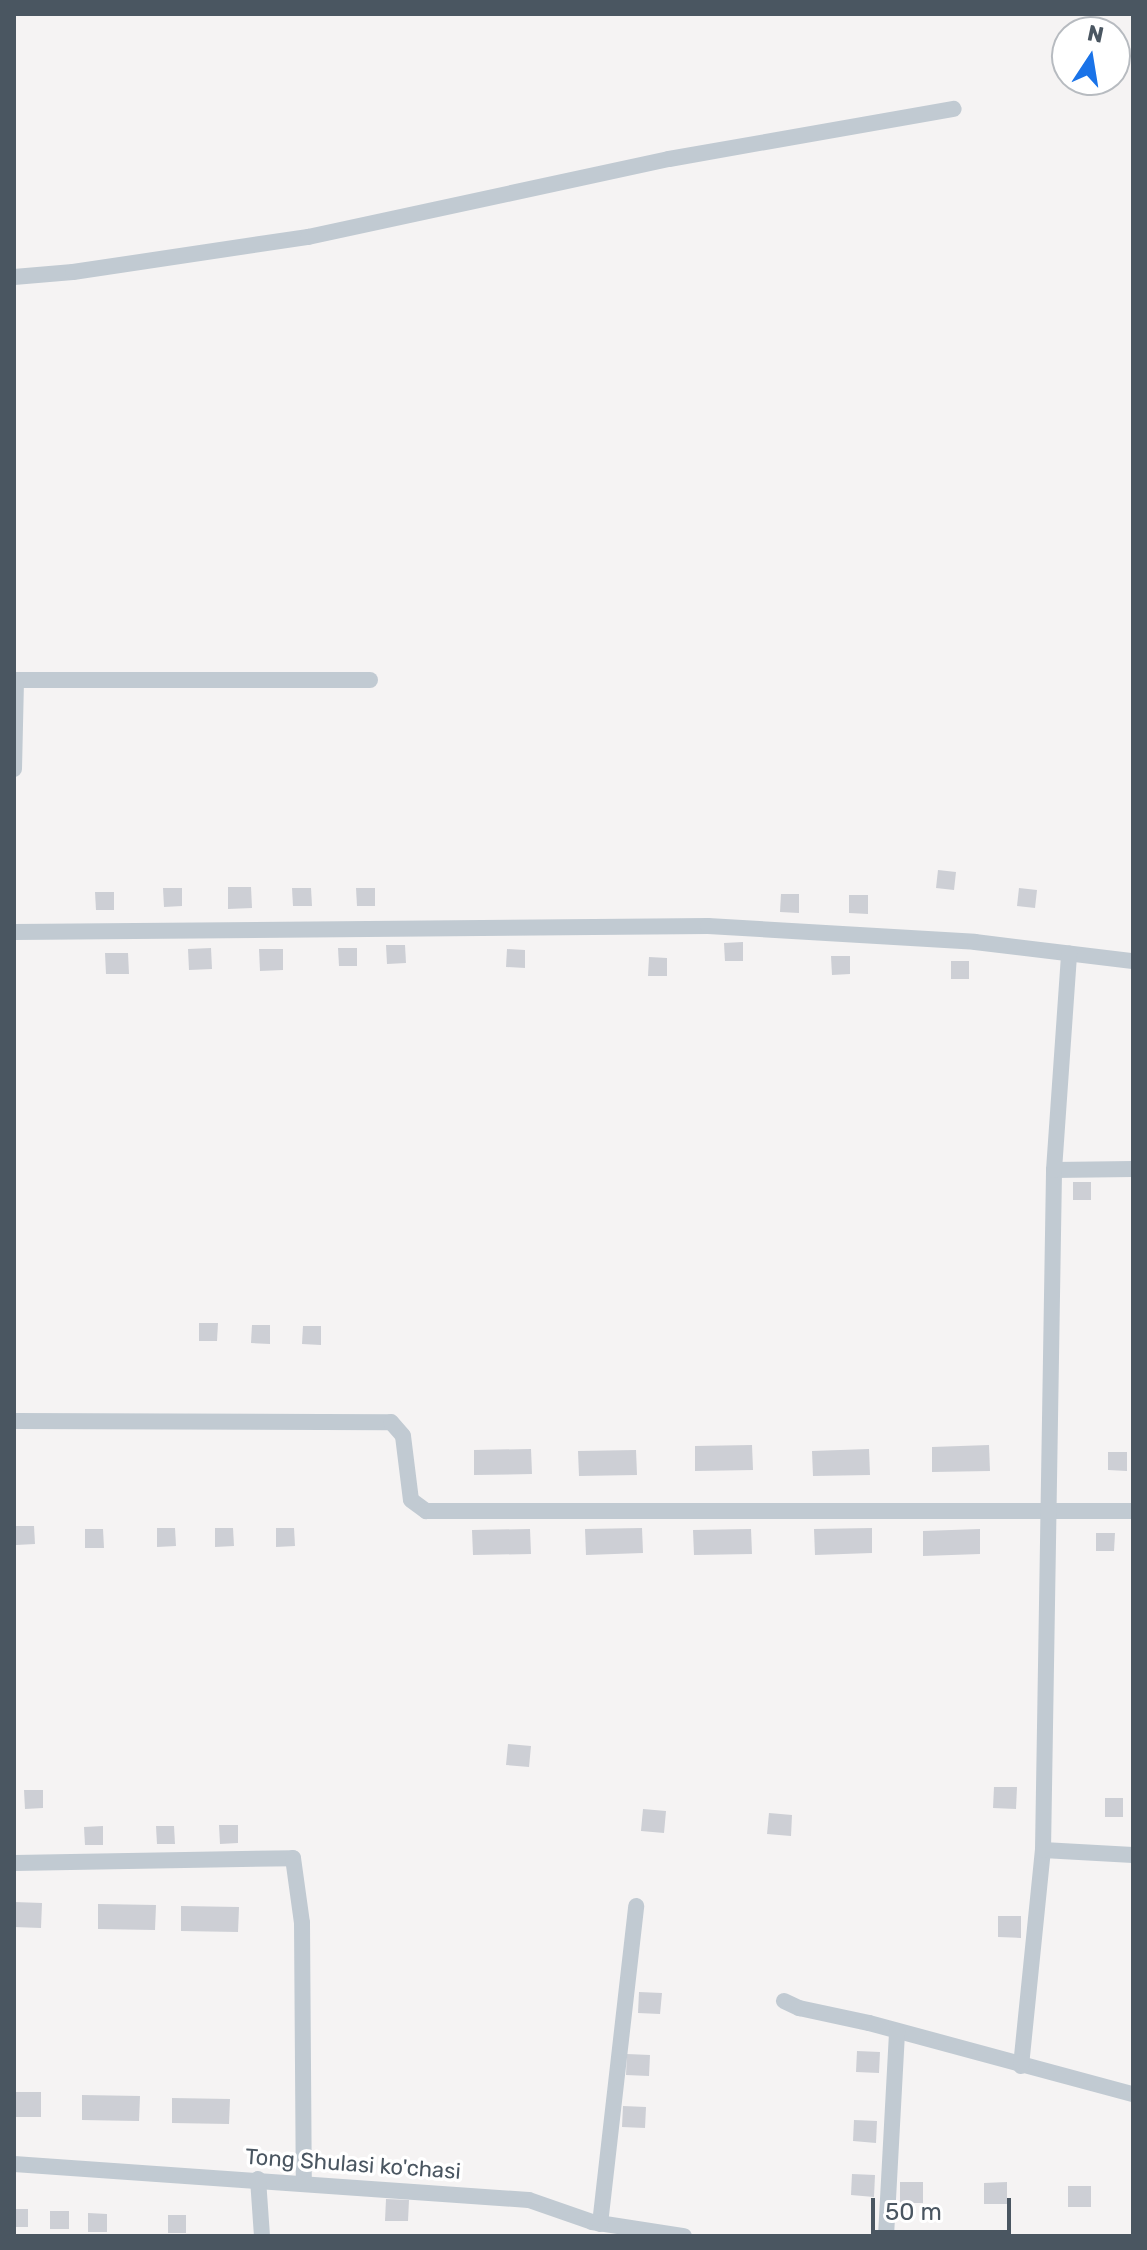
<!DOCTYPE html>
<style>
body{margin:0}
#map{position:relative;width:1147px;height:2250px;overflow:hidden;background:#f5f3f3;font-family:Rubik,sans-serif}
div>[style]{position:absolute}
.building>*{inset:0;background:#cdcfd5}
.street>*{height:16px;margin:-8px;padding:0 8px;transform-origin:8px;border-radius:8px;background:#c1cad2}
span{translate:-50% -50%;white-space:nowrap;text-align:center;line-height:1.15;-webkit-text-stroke:7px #fff;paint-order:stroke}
.street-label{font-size:22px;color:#4a5661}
.frame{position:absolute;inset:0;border:16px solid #4a5661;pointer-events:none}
.north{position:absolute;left:1051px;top:16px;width:80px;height:80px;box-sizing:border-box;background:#fff;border:2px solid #b7bbc0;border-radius:50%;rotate:12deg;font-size:22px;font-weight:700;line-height:32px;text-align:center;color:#4a5661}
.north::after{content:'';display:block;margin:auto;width:28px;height:36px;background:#1a73e8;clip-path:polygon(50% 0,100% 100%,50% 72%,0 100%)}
.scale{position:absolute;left:871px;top:2198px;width:140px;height:36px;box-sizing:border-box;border:4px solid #4a5661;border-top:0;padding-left:10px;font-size:24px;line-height:28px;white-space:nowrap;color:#4a5661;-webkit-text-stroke:6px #fff;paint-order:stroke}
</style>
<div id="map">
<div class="building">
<div style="clip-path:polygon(938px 870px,956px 872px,954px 890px,936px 888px)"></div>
<div style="clip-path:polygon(228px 887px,251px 887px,252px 908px,228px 909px)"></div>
<div style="clip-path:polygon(163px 888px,182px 888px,182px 906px,164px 907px)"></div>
<div style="clip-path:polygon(292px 888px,311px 888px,312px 906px,293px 906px)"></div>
<div style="clip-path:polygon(356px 888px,375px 888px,375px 906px,357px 906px)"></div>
<div style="clip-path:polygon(1019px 888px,1037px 890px,1035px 908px,1017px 906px)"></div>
<div style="clip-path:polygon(95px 892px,114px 892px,114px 910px,96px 910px)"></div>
<div style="clip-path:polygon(781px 894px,799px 894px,799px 913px,780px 912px)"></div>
<div style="clip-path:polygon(849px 895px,868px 895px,868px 914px,849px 913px)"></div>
<div style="clip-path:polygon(743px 942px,743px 961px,725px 961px,724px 943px)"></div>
<div style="clip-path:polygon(386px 945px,405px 945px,406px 963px,387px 964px)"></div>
<div style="clip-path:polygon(211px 948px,212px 969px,189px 970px,188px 949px)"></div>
<div style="clip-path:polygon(338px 948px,357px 948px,357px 966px,339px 966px)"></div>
<div style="clip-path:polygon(259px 949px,283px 949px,283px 970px,260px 971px)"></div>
<div style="clip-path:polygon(507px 949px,525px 950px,525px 968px,506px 967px)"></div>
<div style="clip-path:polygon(105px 953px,128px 953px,129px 974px,106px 974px)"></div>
<div style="clip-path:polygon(831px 956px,850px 956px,850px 974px,832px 975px)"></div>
<div style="clip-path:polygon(649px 957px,667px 958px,667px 976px,648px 976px)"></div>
<div style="clip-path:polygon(951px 961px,969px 961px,969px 979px,951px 979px)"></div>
<div style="clip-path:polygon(1073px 1182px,1091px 1182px,1091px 1200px,1073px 1200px)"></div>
<div style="clip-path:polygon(199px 1323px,218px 1323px,217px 1341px,199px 1341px)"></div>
<div style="clip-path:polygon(252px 1325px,270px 1325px,270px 1344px,251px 1343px)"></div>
<div style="clip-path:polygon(303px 1326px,321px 1326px,321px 1345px,302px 1344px)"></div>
<div style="clip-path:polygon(752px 1445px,753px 1470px,695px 1471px,695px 1446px)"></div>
<div style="clip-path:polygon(989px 1445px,990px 1471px,932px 1472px,932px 1447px)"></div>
<div style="clip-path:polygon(531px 1449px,532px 1474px,474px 1475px,474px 1450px)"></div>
<div style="clip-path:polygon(869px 1449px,870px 1475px,813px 1476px,812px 1451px)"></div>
<div style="clip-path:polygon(636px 1450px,637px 1475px,579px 1476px,578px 1451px)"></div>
<div style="clip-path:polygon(1108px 1452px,1127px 1452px,1127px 1471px,1108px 1470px)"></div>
<div style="clip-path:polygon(16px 1526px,34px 1526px,35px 1544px,16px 1545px)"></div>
<div style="clip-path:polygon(157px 1528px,175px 1528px,176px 1546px,157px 1547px)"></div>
<div style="clip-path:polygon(215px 1528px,233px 1528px,234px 1546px,215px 1547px)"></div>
<div style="clip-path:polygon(276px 1528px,294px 1528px,295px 1546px,276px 1547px)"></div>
<div style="clip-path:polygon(642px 1528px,643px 1553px,586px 1555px,585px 1529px)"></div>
<div style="clip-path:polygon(872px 1528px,872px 1553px,815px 1555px,814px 1529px)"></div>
<div style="clip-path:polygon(85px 1529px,103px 1529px,104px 1548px,85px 1548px)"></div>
<div style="clip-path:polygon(530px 1529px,531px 1554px,473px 1555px,472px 1530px)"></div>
<div style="clip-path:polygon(751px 1529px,752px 1554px,694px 1555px,693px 1530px)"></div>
<div style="clip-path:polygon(980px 1529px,980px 1554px,923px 1556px,923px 1531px)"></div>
<div style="clip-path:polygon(1096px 1533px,1115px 1533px,1114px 1551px,1096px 1551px)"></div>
<div style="clip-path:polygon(508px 1744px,531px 1746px,529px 1767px,506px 1765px)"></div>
<div style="clip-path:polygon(994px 1787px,1017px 1787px,1016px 1809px,993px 1808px)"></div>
<div style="clip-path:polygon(24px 1790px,43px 1790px,43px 1808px,25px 1809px)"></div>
<div style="clip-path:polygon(1105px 1798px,1123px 1798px,1123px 1817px,1105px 1817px)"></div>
<div style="clip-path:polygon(643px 1809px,666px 1811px,664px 1833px,641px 1831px)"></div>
<div style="clip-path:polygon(769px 1813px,792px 1815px,791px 1836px,767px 1834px)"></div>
<div style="clip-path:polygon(219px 1825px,238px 1825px,238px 1843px,220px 1844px)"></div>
<div style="clip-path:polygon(103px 1826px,103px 1845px,85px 1845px,84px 1827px)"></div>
<div style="clip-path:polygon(156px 1826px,174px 1826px,175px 1844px,157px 1844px)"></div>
<div style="clip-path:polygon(14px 1902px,42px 1903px,41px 1928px,14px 1927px)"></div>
<div style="clip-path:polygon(98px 1904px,156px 1905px,155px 1930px,98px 1929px)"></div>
<div style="clip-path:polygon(181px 1906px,239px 1907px,238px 1932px,181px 1931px)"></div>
<div style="clip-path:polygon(998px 1916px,1021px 1916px,1021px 1938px,998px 1937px)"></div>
<div style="clip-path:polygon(639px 1992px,662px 1993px,660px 2014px,638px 2013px)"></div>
<div style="clip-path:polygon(857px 2051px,880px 2052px,879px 2073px,856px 2072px)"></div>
<div style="clip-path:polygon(627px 2054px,650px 2055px,649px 2076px,626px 2075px)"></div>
<div style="clip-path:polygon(14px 2092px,41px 2092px,41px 2117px,14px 2117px)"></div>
<div style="clip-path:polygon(82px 2095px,140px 2096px,139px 2121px,82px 2120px)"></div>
<div style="clip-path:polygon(172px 2098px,230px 2099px,229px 2124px,172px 2123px)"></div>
<div style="clip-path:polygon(623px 2106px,646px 2107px,645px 2128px,622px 2127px)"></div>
<div style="clip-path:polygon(854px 2120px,877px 2121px,876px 2143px,853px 2141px)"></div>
<div style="clip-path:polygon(852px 2174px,875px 2175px,874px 2197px,851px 2195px)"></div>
<div style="clip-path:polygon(900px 2182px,923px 2182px,923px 2203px,900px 2203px)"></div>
<div style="clip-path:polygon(1007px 2182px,1007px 2204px,984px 2204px,984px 2183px)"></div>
<div style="clip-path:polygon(1068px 2186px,1091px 2186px,1091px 2207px,1068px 2207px)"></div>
<div style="clip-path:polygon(386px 2199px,409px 2200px,408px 2221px,385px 2221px)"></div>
<div style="clip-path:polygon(14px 2209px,28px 2209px,28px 2227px,14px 2227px)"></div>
<div style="clip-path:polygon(50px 2211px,69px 2211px,69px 2229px,50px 2229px)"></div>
<div style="clip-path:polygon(88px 2213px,107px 2214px,107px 2232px,88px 2232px)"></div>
<div style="clip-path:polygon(168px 2215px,186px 2215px,186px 2233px,168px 2233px)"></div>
</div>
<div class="street">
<div style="left:14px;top:277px;width:59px;rotate:-4.8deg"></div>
<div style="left:73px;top:272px;width:238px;rotate:-8.5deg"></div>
<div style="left:308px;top:237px;width:369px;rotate:-12.2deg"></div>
<div style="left:669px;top:159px;width:289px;rotate:-10deg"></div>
<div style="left:14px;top:680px;width:356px"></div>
<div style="left:14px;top:769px;width:89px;rotate:-88.7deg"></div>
<div style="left:14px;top:932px;width:694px;rotate:-0.5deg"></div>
<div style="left:708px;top:926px;width:267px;rotate:3.4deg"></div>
<div style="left:975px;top:942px;width:159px;rotate:6.9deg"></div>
<div style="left:1054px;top:1170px;width:79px;rotate:-0.7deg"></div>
<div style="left:14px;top:1421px;width:377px;rotate:0.2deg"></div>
<div style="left:391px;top:1422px;width:18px;rotate:49deg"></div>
<div style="left:403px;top:1436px;width:64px;rotate:82.9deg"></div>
<div style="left:411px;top:1500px;width:19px;rotate:36deg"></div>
<div style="left:426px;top:1511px;width:707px"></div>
<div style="left:1043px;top:1850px;width:90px;rotate:3.2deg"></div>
<div style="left:14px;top:1863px;width:279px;rotate:-1deg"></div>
<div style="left:293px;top:1858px;width:66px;rotate:82.1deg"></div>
<div style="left:302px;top:1923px;width:259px;rotate:89.6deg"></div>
<div style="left:784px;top:2001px;width:17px;rotate:25deg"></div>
<div style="left:799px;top:2008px;width:72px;rotate:12.1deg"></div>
<div style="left:869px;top:2023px;width:273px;rotate:15.1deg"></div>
<div style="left:1021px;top:2066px;width:217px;rotate:-84.2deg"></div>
<div style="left:1043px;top:1850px;width:680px;rotate:-89.07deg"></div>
<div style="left:1054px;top:1170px;width:217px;rotate:-86deg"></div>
<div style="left:14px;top:2164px;width:516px;rotate:4deg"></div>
<div style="left:529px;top:2200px;width:67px;rotate:19.2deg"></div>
<div style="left:592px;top:2222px;width:93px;rotate:8.7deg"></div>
<div style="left:258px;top:2179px;width:57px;rotate:86deg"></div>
<div style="left:600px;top:2224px;width:320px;rotate:-83.5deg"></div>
<div style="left:886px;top:2236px;width:205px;rotate:-86.9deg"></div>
</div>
<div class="street-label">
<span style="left:353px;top:2164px;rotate:4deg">Tong Shulasi ko'chasi</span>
</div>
<div class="frame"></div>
<div class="north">N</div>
<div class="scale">50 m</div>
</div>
